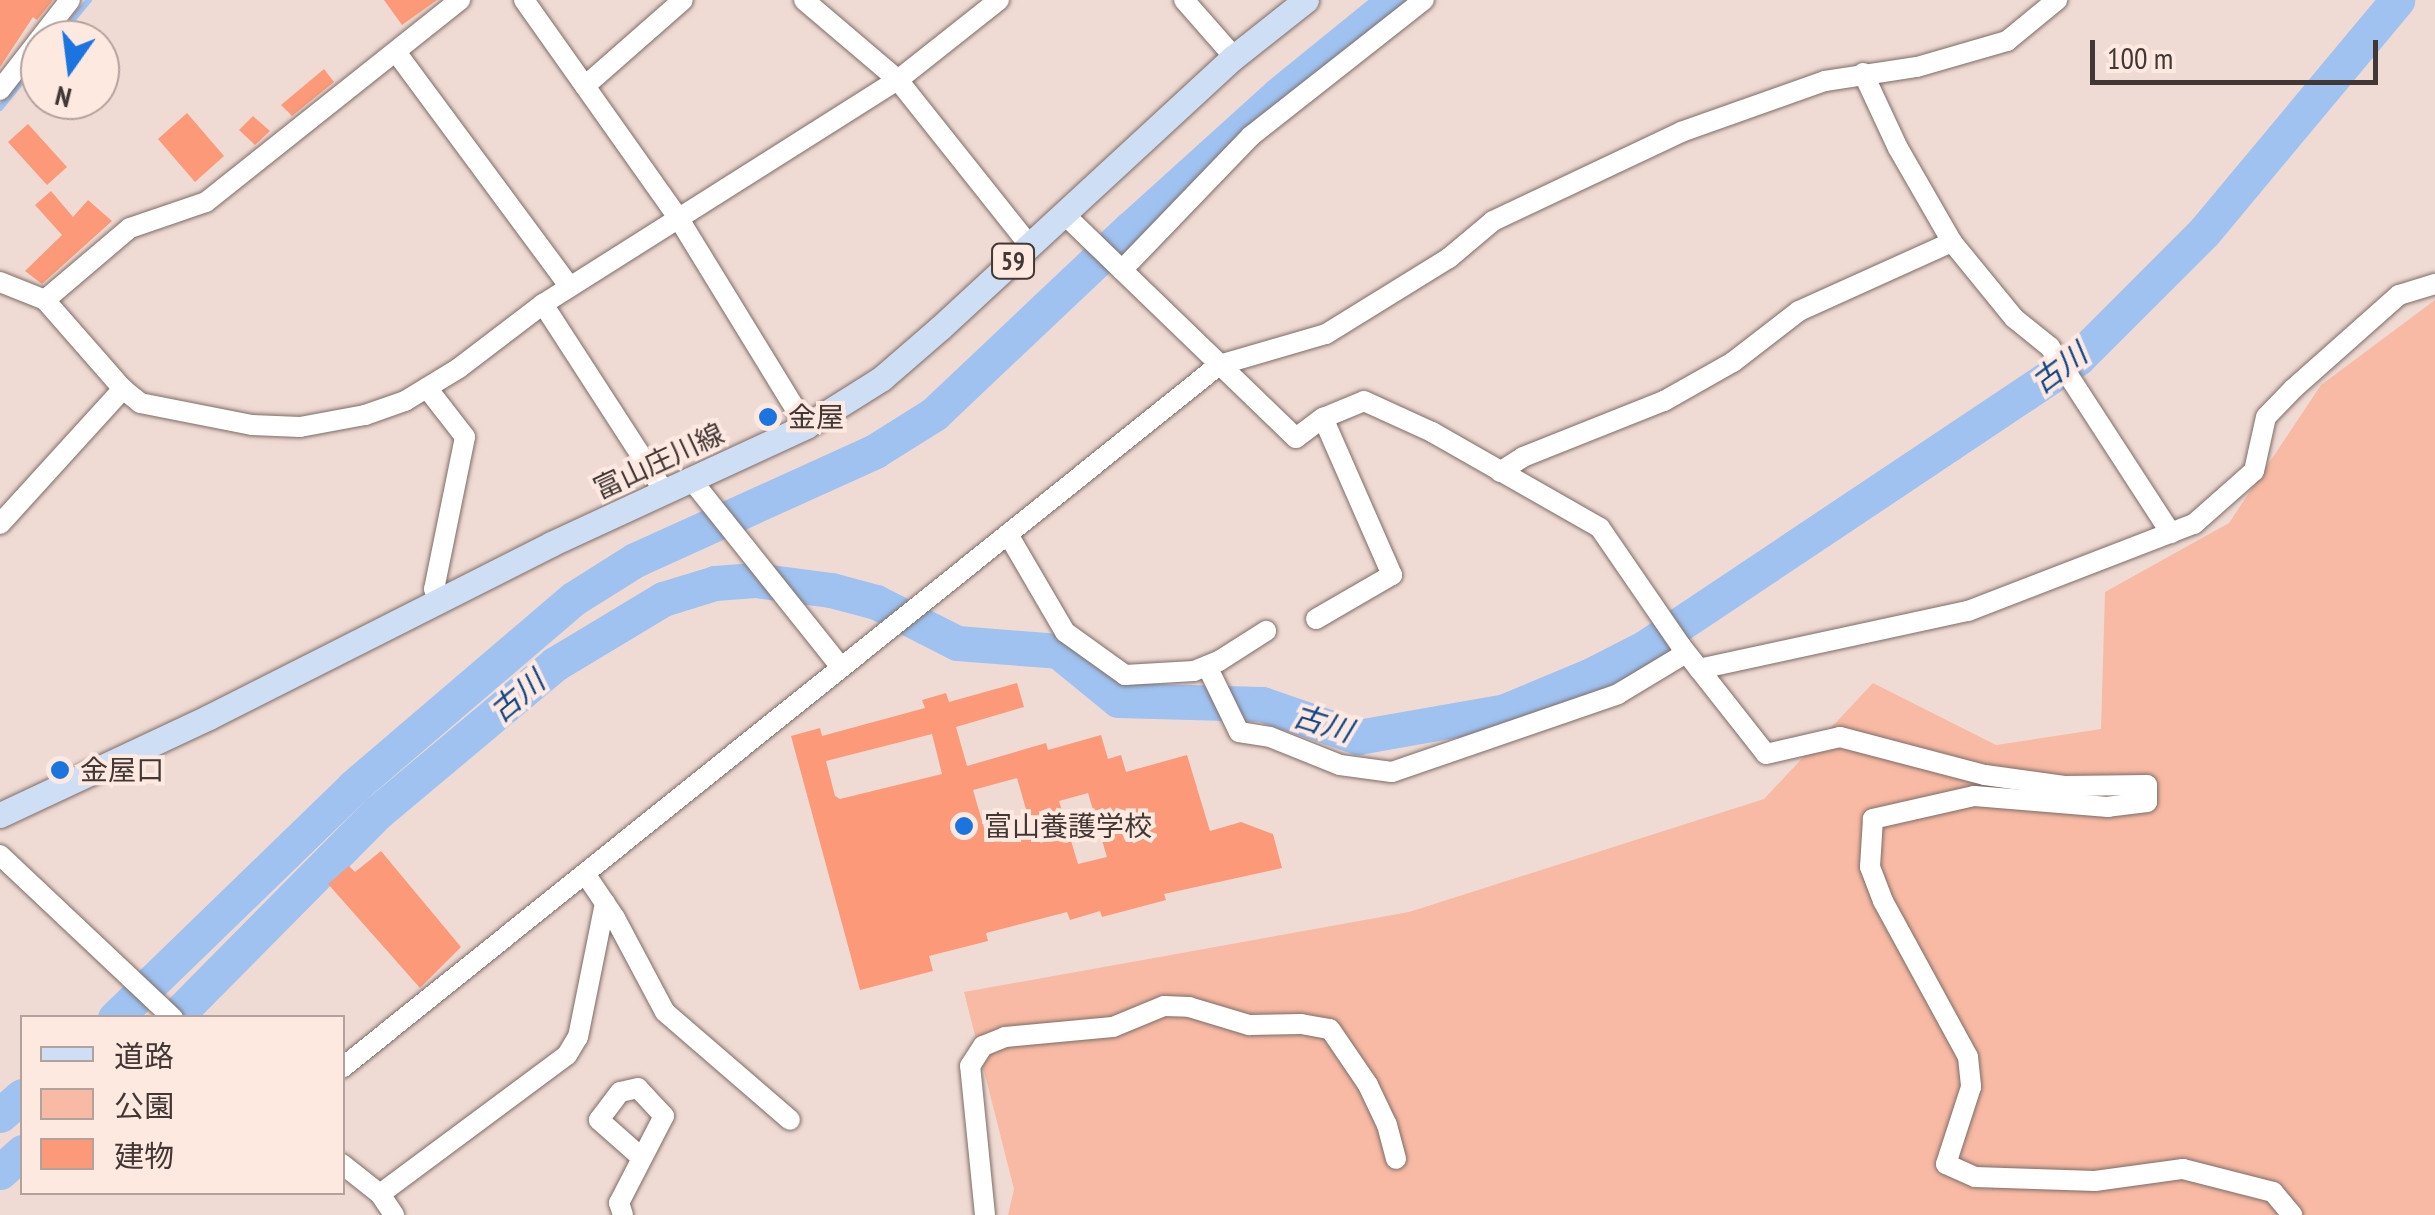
<!DOCTYPE html>
<meta charset="utf-8">
<style>
body{margin:0}
#map{position:relative;width:2435px;height:1215px;overflow:hidden;background:#f0dbd4;font-family:"PT Sans Narrow","Noto Sans JP",sans-serif}
div>[style]{position:absolute}
.green>*{inset:0;background:#f8baa4}
.stream>*{height:6px;margin:-3px;padding:0 3px;transform-origin:3px;border-radius:3px;background:#9fc2f1}
.river>*{height:35px;margin:-17.5px;padding:0 17.5px;transform-origin:17.5px;border-radius:17.5px;background:#9fc2f1}
.building>*{inset:0;background:#fb9978}
.roads{filter:drop-shadow(0 0 2px #7e6c66) drop-shadow(0 0 2px #7e6c66)}
.minor>*{height:20px;margin:-10px;padding:0 10px;transform-origin:10px;border-radius:10px;background:#fff}
.major>*{height:25px;margin:-12.5px;padding:0 12.5px;transform-origin:12.5px;border-radius:12.5px;background:#cedef4}
.dots>*{width:28px;height:28px;translate:-50% -50%;box-sizing:border-box;border:5px solid #fee9e1;border-radius:50%}
span{translate:-50% -50%;white-space:nowrap;text-align:center;line-height:1.15;-webkit-text-stroke:8px #fee9e1;paint-order:stroke}
.shield-label span{padding:2px 8px;background:#fee9e1;border:2px solid;border-radius:8px;-webkit-text-stroke-width:0}
.shield-label{font-size:25px;color:#413836;font-weight:700}
.poi-label{font-size:28px;color:#413836}
.left{translate:0 -50%;text-align:left}
.street-label{font-size:28px;color:#413836}
.water-label{font-size:30px;color:#0c4589;font-style:italic}
.legend{position:absolute;left:20px;top:1015px;width:325px;height:180px;box-sizing:border-box;background:#fee9e1;border:2px solid #b2a29d;margin:0;padding:12px 18px;list-style:none;font-size:30px;color:#413836}
.legend li{display:flex;align-items:center;gap:20px;height:50px}
.legend b{width:50px;border:2px solid #b2a29d}
.north{position:absolute;left:20px;top:20px;width:100px;height:100px;box-sizing:border-box;background:#fee9e1;border:2px solid #b2a29d;border-radius:50%;rotate:194deg;font-size:28px;font-weight:700;line-height:40px;text-align:center;color:#413836}
.north::after{content:'';display:block;margin:auto;width:35px;height:45px;background:#1c75df;clip-path:polygon(50% 0,100% 100%,50% 72%,0 100%)}
.scale{position:absolute;left:2090px;top:40px;width:288px;height:45px;box-sizing:border-box;border:5px solid #413836;border-top:0;padding-left:12px;font-size:30px;line-height:35px;white-space:nowrap;color:#413836;-webkit-text-stroke:8px #fee9e1;paint-order:stroke}
</style>
<div id="map">
<div class="green">
<div style="clip-path:polygon(2435px 300px,2435px 1215px,1008px 1215px,1014px 1189px,964px 992px,1409px 912px,1764px 799px,1873px 683px,1996px 745px,2101px 729px,2105px 592px,2229px 523px,2321px 385px)"></div>
</div>
<div class="stream">
<div style="left:56px;top:40px;width:52px;rotate:-50.5deg"></div>
<div style="left:0;top:108px;width:63px;rotate:-50.8deg"></div>
</div>
<div class="river">
<div style="left:115px;top:1018px;width:332px;rotate:-44.1deg"></div>
<div style="left:353px;top:787px;width:289px;rotate:-40.5deg"></div>
<div style="left:573px;top:599px;width:73px;rotate:-32.2deg"></div>
<div style="left:635px;top:560px;width:264px;rotate:-24.4deg"></div>
<div style="left:875px;top:451px;width:70px;rotate:-32.1deg"></div>
<div style="left:934px;top:414px;width:271px;rotate:-43.4deg"></div>
<div style="left:1131px;top:228px;width:198px;rotate:-42.1deg"></div>
<div style="left:1278px;top:95px;width:151px;rotate:-39.1deg"></div>
<div style="left:174px;top:1018px;width:290px;rotate:-45.3deg"></div>
<div style="left:378px;top:812px;width:231px;rotate:-39.9deg"></div>
<div style="left:555px;top:664px;width:126px;rotate:-31deg"></div>
<div style="left:663px;top:599px;width:54px;rotate:-17.1deg"></div>
<div style="left:715px;top:583px;width:40px;rotate:-4.3deg"></div>
<div style="left:755px;top:580px;width:77px;rotate:7.5deg"></div>
<div style="left:831px;top:590px;width:47px;rotate:14.9deg"></div>
<div style="left:876px;top:602px;width:91px;rotate:26.8deg"></div>
<div style="left:957px;top:643px;width:101px;rotate:4.5deg"></div>
<div style="left:1058px;top:651px;width:77px;rotate:39.2deg"></div>
<div style="left:1118px;top:700px;width:144px;rotate:1.6deg"></div>
<div style="left:1262px;top:704px;width:102px;rotate:19deg"></div>
<div style="left:1358px;top:737px;width:149px;rotate:-10deg"></div>
<div style="left:1505px;top:711px;width:91px;rotate:-22.6deg"></div>
<div style="left:1589px;top:676px;width:62px;rotate:-27deg"></div>
<div style="left:1644px;top:648px;width:522px;rotate:-33.75deg"></div>
<div style="left:2078px;top:358px;width:178px;rotate:-45deg"></div>
<div style="left:2204px;top:232px;width:302px;rotate:-50.2deg"></div>
<div style="left:0;top:1115px;width:29px;rotate:-41deg"></div>
<div style="left:0;top:1172px;width:30px;rotate:-42deg"></div>
</div>
<div class="building">
<div style="clip-path:polygon(0 0,53px 0,37px 20px,33px 17px,0 67px)"></div>
<div style="clip-path:polygon(384px 0,437px 0,402px 25px)"></div>
<div style="clip-path:polygon(324px 69px,334px 82px,292px 116px,281px 105px)"></div>
<div style="clip-path:polygon(187px 113px,224px 156px,195px 182px,158px 139px)"></div>
<div style="clip-path:polygon(253px 116px,270px 131px,255px 145px,239px 130px)"></div>
<div style="clip-path:polygon(28px 124px,67px 167px,47px 185px,8px 142px)"></div>
<div style="clip-path:polygon(51px 191px,73px 217px,88px 200px,112px 221px,42px 284px,25px 271px,62px 235px,35px 205px)"></div>
<div style="clip-path:polygon(evenodd,1017px 683px,1024px 707px,956px 727px,967px 766px,1046px 743px,1048px 750px,1101px 735px,1108px 759px,1121px 755px,1126px 772px,1187px 755px,1210px 831px,1241px 822px,1273px 834px,1282px 868px,1164px 894px,1166px 900px,1102px 917px,1100px 911px,1070px 920px,1067px 912px,986px 933px,988px 941px,929px 956px,933px 971px,860px 990px,791px 736px,820px 728px,822px 736px,925px 708px,922px 700px,946px 693px,949px 702px,1017px 683px,932px 734px,942px 774px,840px 799px,835px 796px,826px 761px,932px 734px,1017px 683px,1017px 778px,1028px 816px,984px 828px,973px 790px,1017px 778px,1017px 683px,1088px 793px,1107px 857px,1078px 864px,1059px 801px,1088px 793px)"></div>
<div style="clip-path:polygon(381px 851px,461px 947px,420px 988px,328px 884px,349px 866px,355px 872px)"></div>
</div>
<div class="roads">
<div class="minor">
<div style="left:524px;top:0;width:268px;rotate:54.7deg"></div>
<div style="left:679px;top:219px;width:243px;rotate:58.5deg"></div>
<div style="left:804px;top:0;width:123px;rotate:40.4deg"></div>
<div style="left:898px;top:80px;width:212px;rotate:51.5deg"></div>
<div style="left:1184px;top:0;width:76px;rotate:48.7deg"></div>
<div style="left:396px;top:52px;width:292px;rotate:53.5deg"></div>
<div style="left:1863px;top:73px;width:83px;rotate:65deg"></div>
<div style="left:1898px;top:148px;width:108px;rotate:60.1deg"></div>
<div style="left:1952px;top:242px;width:98px;rotate:50.8deg"></div>
<div style="left:2014px;top:318px;width:46px;rotate:38.9deg"></div>
<div style="left:2050px;top:347px;width:222px;rotate:57deg"></div>
<div style="left:585px;top:86px;width:130px;rotate:-41.3deg"></div>
<div style="left:0;top:90px;width:114px;rotate:-52.1deg"></div>
<div style="left:1065px;top:215px;width:321px;rotate:44deg"></div>
<div style="left:1296px;top:438px;width:34px;rotate:-37deg"></div>
<div style="left:1323px;top:418px;width:44px;rotate:-22.5deg"></div>
<div style="left:1364px;top:401px;width:75px;rotate:24.5deg"></div>
<div style="left:1432px;top:432px;width:193px;rotate:29.7deg"></div>
<div style="left:1600px;top:528px;width:143px;rotate:55.5deg"></div>
<div style="left:1681px;top:646px;width:137px;rotate:51.8deg"></div>
<div style="left:1766px;top:754px;width:76px;rotate:-12.9deg"></div>
<div style="left:1840px;top:737px;width:150px;rotate:14.7deg"></div>
<div style="left:1985px;top:775px;width:80px;rotate:7.9deg"></div>
<div style="left:2064px;top:786px;width:83px;rotate:-0.7deg"></div>
<div style="left:2147px;top:785px;width:17px;rotate:90deg"></div>
<div style="left:2147px;top:802px;width:39px;rotate:173deg"></div>
<div style="left:2108px;top:807px;width:134px;rotate:-175.3deg"></div>
<div style="left:1974px;top:796px;width:104px;rotate:167.2deg"></div>
<div style="left:1873px;top:819px;width:48px;rotate:93.6deg"></div>
<div style="left:1870px;top:867px;width:36px;rotate:69deg"></div>
<div style="left:1883px;top:901px;width:178px;rotate:61.4deg"></div>
<div style="left:1968px;top:1057px;width:30px;rotate:84deg"></div>
<div style="left:1971px;top:1087px;width:81px;rotate:108deg"></div>
<div style="left:1946px;top:1164px;width:32px;rotate:24deg"></div>
<div style="left:1975px;top:1177px;width:120px;rotate:1.9deg"></div>
<div style="left:2095px;top:1181px;width:89px;rotate:-7.8deg"></div>
<div style="left:2183px;top:1169px;width:93px;rotate:14.3deg"></div>
<div style="left:2273px;top:1192px;width:30px;rotate:50deg"></div>
<div style="left:1122px;top:270px;width:186px;rotate:-46.1deg"></div>
<div style="left:1251px;top:136px;width:220px;rotate:-38.2deg"></div>
<div style="left:0;top:282px;width:48px;rotate:21.8deg"></div>
<div style="left:45px;top:300px;width:118px;rotate:48.8deg"></div>
<div style="left:123px;top:389px;width:22px;rotate:39deg"></div>
<div style="left:140px;top:403px;width:114px;rotate:11.1deg"></div>
<div style="left:252px;top:425px;width:48px;rotate:2.4deg"></div>
<div style="left:300px;top:427px;width:66px;rotate:-10.5deg"></div>
<div style="left:365px;top:415px;width:42px;rotate:-19.3deg"></div>
<div style="left:405px;top:401px;width:63px;rotate:-31.4deg"></div>
<div style="left:459px;top:368px;width:106px;rotate:-37.3deg"></div>
<div style="left:543px;top:304px;width:420px;rotate:-32.3deg"></div>
<div style="left:898px;top:80px;width:129px;rotate:-38.4deg"></div>
<div style="left:45px;top:300px;width:111px;rotate:-40.3deg"></div>
<div style="left:130px;top:228px;width:80px;rotate:-18.9deg"></div>
<div style="left:206px;top:202px;width:325px;rotate:-38.5deg"></div>
<div style="left:543px;top:304px;width:223px;rotate:57.1deg"></div>
<div style="left:427px;top:388px;width:62px;rotate:52.2deg"></div>
<div style="left:465px;top:437px;width:155px;rotate:101.5deg"></div>
<div style="left:434px;top:589px;width:12px;rotate:66deg"></div>
<div style="left:1500px;top:472px;width:27px;rotate:-33deg"></div>
<div style="left:1523px;top:457px;width:152px;rotate:-21.7deg"></div>
<div style="left:1664px;top:401px;width:79px;rotate:-29.5deg"></div>
<div style="left:1733px;top:362px;width:83px;rotate:-37.7deg"></div>
<div style="left:1799px;top:311px;width:168px;rotate:-24.3deg"></div>
<div style="left:690px;top:478px;width:242px;rotate:51.4deg"></div>
<div style="left:0;top:524px;width:183px;rotate:-47.7deg"></div>
<div style="left:1009px;top:536px;width:111px;rotate:59.7deg"></div>
<div style="left:1065px;top:632px;width:74px;rotate:35.6deg"></div>
<div style="left:1125px;top:675px;width:69px;rotate:-3.3deg"></div>
<div style="left:1194px;top:671px;width:27px;rotate:-22deg"></div>
<div style="left:1219px;top:661px;width:56px;rotate:-32.6deg"></div>
<div style="left:1316px;top:619px;width:88px;rotate:-30.1deg"></div>
<div style="left:1392px;top:575px;width:171px;rotate:-113.7deg"></div>
<div style="left:1207px;top:666px;width:73px;rotate:64.1deg"></div>
<div style="left:1239px;top:732px;width:31px;rotate:9deg"></div>
<div style="left:1270px;top:737px;width:75px;rotate:21.8deg"></div>
<div style="left:1340px;top:765px;width:52px;rotate:7.7deg"></div>
<div style="left:1392px;top:772px;width:239px;rotate:-19deg"></div>
<div style="left:1618px;top:694px;width:79px;rotate:-31.1deg"></div>
<div style="left:1699px;top:669px;width:275px;rotate:-12.2deg"></div>
<div style="left:1968px;top:611px;width:242px;rotate:-21.1deg"></div>
<div style="left:2194px;top:524px;width:80px;rotate:-41.5deg"></div>
<div style="left:2254px;top:471px;width:55px;rotate:-77.5deg"></div>
<div style="left:2266px;top:417px;width:39px;rotate:-46deg"></div>
<div style="left:2293px;top:389px;width:142px;rotate:-41.6deg"></div>
<div style="left:2399px;top:295px;width:38px;rotate:-17deg"></div>
<div style="left:0;top:855px;width:238px;rotate:43.3deg"></div>
<div style="left:586px;top:875px;width:52px;rotate:56deg"></div>
<div style="left:615px;top:918px;width:106px;rotate:62deg"></div>
<div style="left:665px;top:1012px;width:165px;rotate:40.8deg"></div>
<div style="left:342px;top:1068px;width:1124px;rotate:-38.72deg"></div>
<div style="left:1219px;top:365px;width:111px;rotate:-16.2deg"></div>
<div style="left:1326px;top:334px;width:145px;rotate:-31.7deg"></div>
<div style="left:1449px;top:258px;width:57px;rotate:-40.1deg"></div>
<div style="left:1493px;top:221px;width:208px;rotate:-25.3deg"></div>
<div style="left:1681px;top:132px;width:153px;rotate:-19.5deg"></div>
<div style="left:1825px;top:81px;width:93px;rotate:-8.7deg"></div>
<div style="left:1917px;top:67px;width:94px;rotate:-16.1deg"></div>
<div style="left:2007px;top:41px;width:65px;rotate:-39.4deg"></div>
<div style="left:342px;top:1164px;width:48px;rotate:38.3deg"></div>
<div style="left:380px;top:1194px;width:25px;rotate:56deg"></div>
<div style="left:380px;top:1194px;width:233px;rotate:-36.6deg"></div>
<div style="left:567px;top:1055px;width:21px;rotate:-59deg"></div>
<div style="left:578px;top:1037px;width:137px;rotate:-78.6deg"></div>
<div style="left:623px;top:1215px;width:13px;rotate:-108deg"></div>
<div style="left:619px;top:1203px;width:98px;rotate:-62.7deg"></div>
<div style="left:664px;top:1116px;width:38px;rotate:-133deg"></div>
<div style="left:638px;top:1088px;width:18px;rotate:167deg"></div>
<div style="left:620px;top:1092px;width:35px;rotate:127deg"></div>
<div style="left:599px;top:1120px;width:57px;rotate:41.5deg"></div>
<div style="left:985px;top:1215px;width:150px;rotate:-95.7deg"></div>
<div style="left:970px;top:1066px;width:24px;rotate:-57deg"></div>
<div style="left:983px;top:1046px;width:24px;rotate:-22deg"></div>
<div style="left:1005px;top:1037px;width:108px;rotate:-5.3deg"></div>
<div style="left:1113px;top:1027px;width:55px;rotate:-22.4deg"></div>
<div style="left:1164px;top:1006px;width:25px;rotate:2deg"></div>
<div style="left:1189px;top:1007px;width:63px;rotate:16.7deg"></div>
<div style="left:1249px;top:1025px;width:52px;rotate:-1.1deg"></div>
<div style="left:1301px;top:1024px;width:29px;rotate:10deg"></div>
<div style="left:1330px;top:1029px;width:68px;rotate:55.8deg"></div>
<div style="left:1368px;top:1085px;width:44px;rotate:64.6deg"></div>
<div style="left:1387px;top:1125px;width:35px;rotate:75deg"></div>
</div>
<div class="major">
<div style="left:0;top:815px;width:231px;rotate:-25.1deg"></div>
<div style="left:209px;top:717px;width:383px;rotate:-26.8deg"></div>
<div style="left:551px;top:544px;width:281px;rotate:-24.8deg"></div>
<div style="left:806px;top:426px;width:89px;rotate:-32.1deg"></div>
<div style="left:881px;top:379px;width:79px;rotate:-40.9deg"></div>
<div style="left:941px;top:327px;width:398px;rotate:-42.7deg"></div>
<div style="left:1234px;top:57px;width:92px;rotate:-38.4deg"></div>
</div>
</div>
<div class="dots">
<div style="left:768px;top:417px;background:#1c75df"></div>
<div style="left:60px;top:770px;background:#1c75df"></div>
<div style="left:964px;top:826px;background:#1c75df"></div>
</div>
<div class="shield-label">
<span style="left:1013px;top:261px">59</span>
</div>
<div class="poi-label">
<span class="left" style="left:788px;top:417px">金屋</span>
<span class="left" style="left:80px;top:770px">金屋口</span>
<span class="left" style="left:984px;top:826px">富山養護学校</span>
</div>
<div class="street-label">
<span style="left:659px;top:461px;rotate:-25deg">富山庄川線</span>
</div>
<div class="water-label">
<span style="left:2059px;top:368px;rotate:-37deg">古川</span>
<span style="left:517px;top:696px;rotate:-40deg">古川</span>
<span style="left:1323px;top:723px;rotate:17deg">古川</span>
</div>
<ul class="legend">
<li><b style="height:12px;background:#cedef4"></b>道路</li>
<li><b style="height:28px;background:#f8baa4"></b>公園</li>
<li><b style="height:28px;background:#fb9978"></b>建物</li>
</ul>
<div class="north">N</div>
<div class="scale">100 m</div>
</div>
